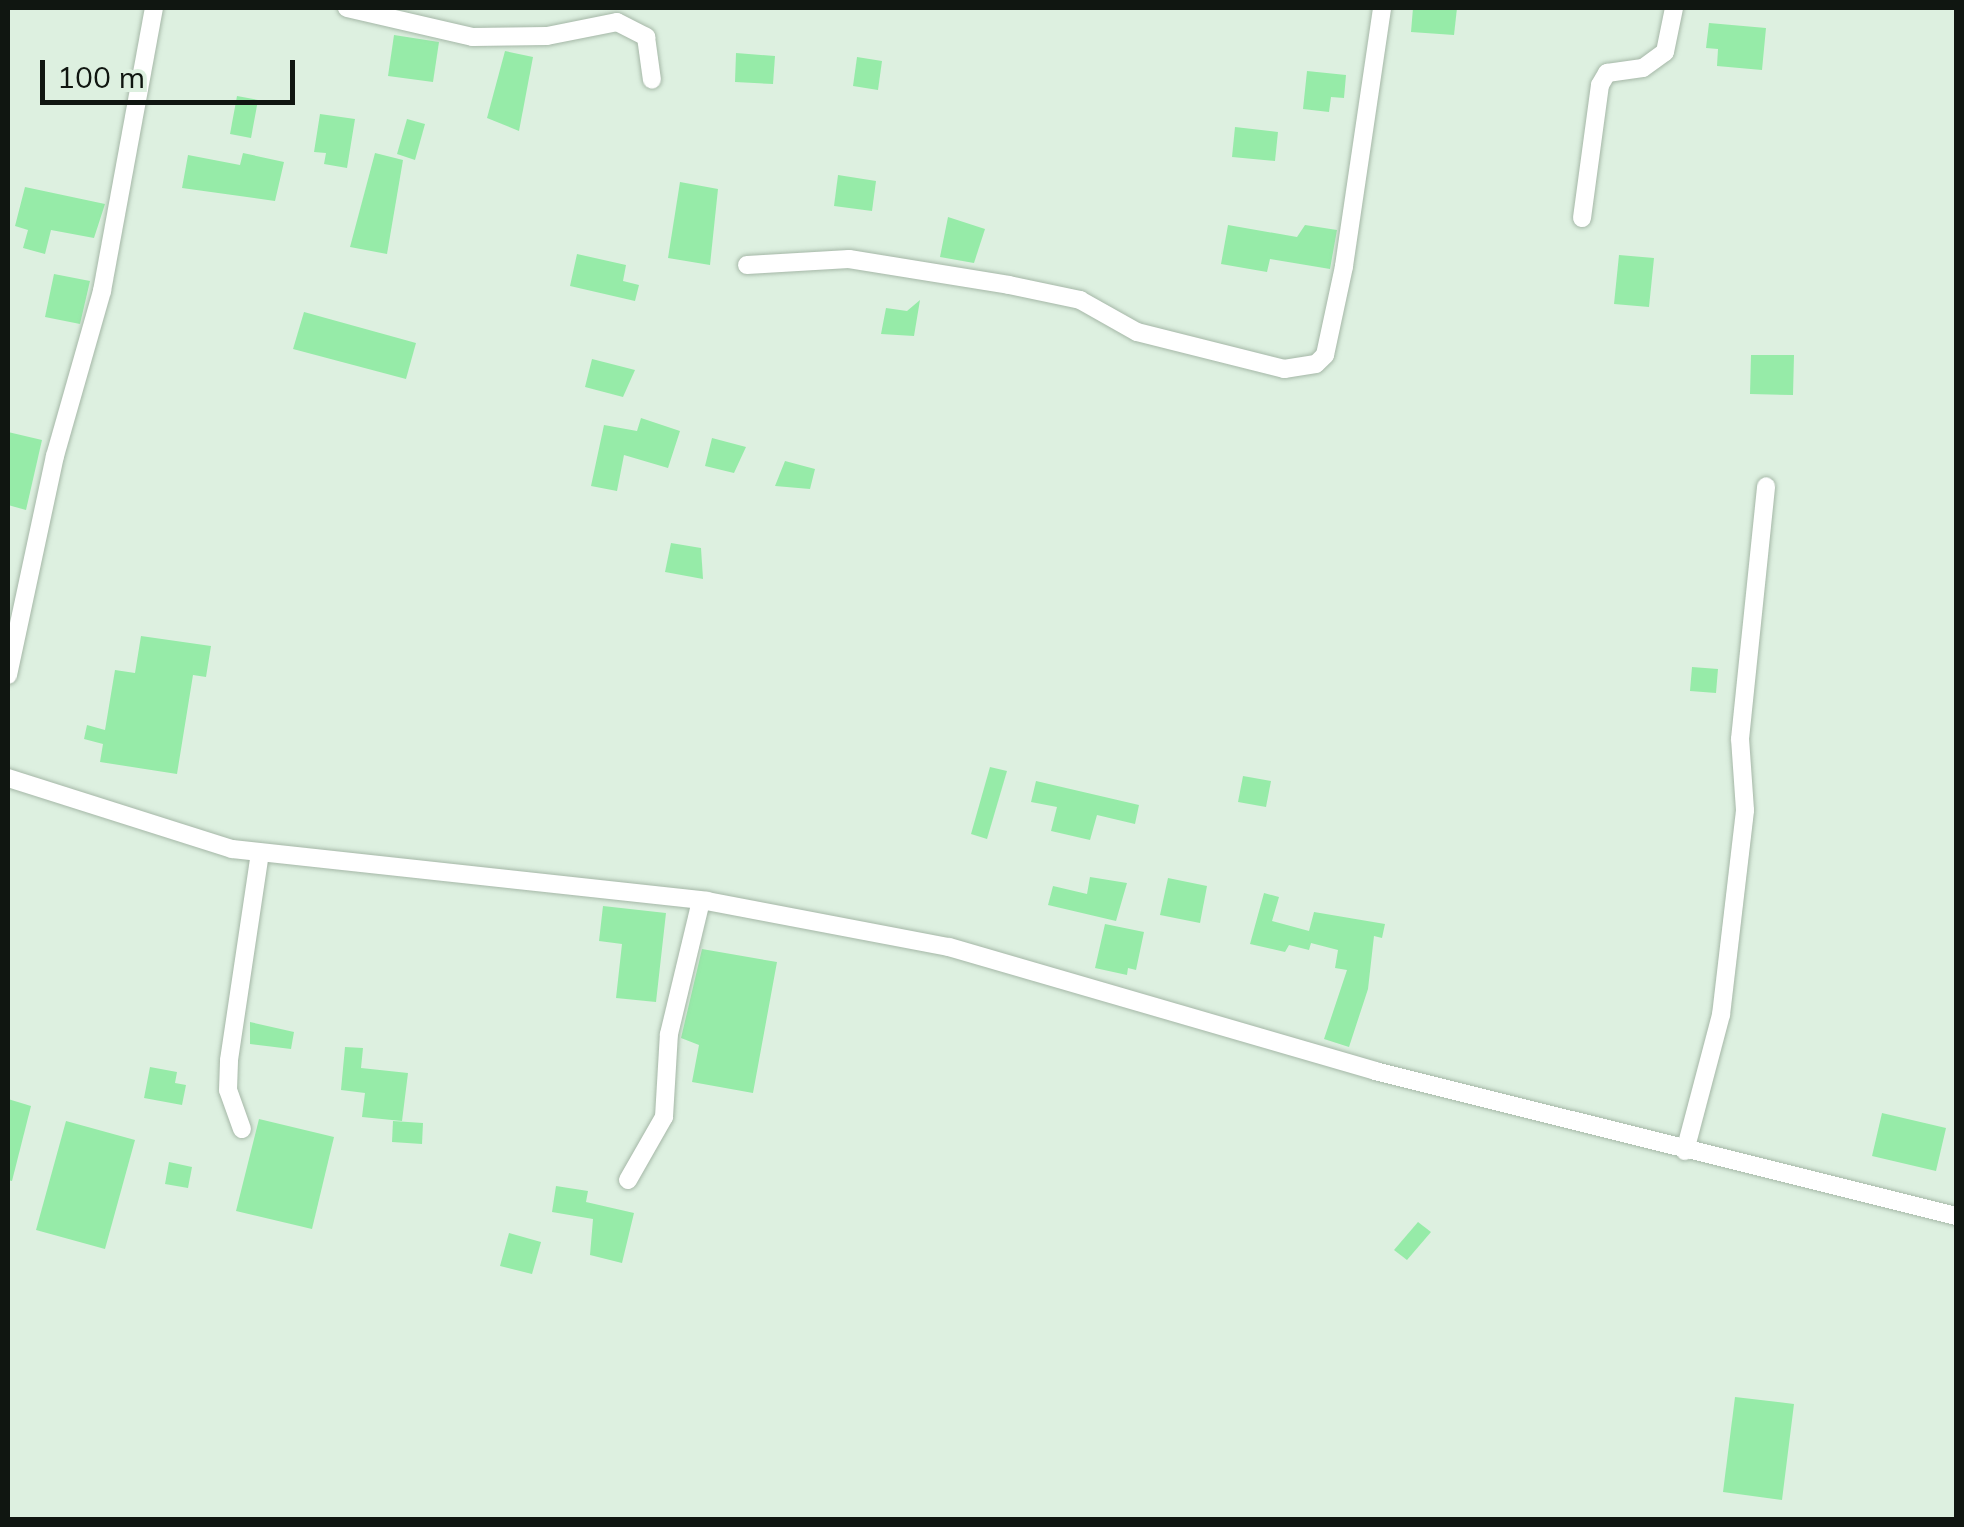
<!DOCTYPE html>
<style>
body{margin:0}
#map{position:relative;width:1964px;height:1527px;overflow:hidden;background:#ddf0e0;font-family:Mulish,sans-serif}
div>[style]{position:absolute}
.building>*{inset:0;background:#96eba8}
.roads{filter:drop-shadow(0 0 2px #a5b7a7) drop-shadow(0 0 2px #a5b7a7)}
.minor>*{height:18px;margin:-9px;padding:0 9px;transform-origin:9px;border-radius:9px;background:#fff}
span{translate:-50% -50%;white-space:nowrap;text-align:center;line-height:1.15;-webkit-text-stroke:8px #ddf0e0;paint-order:stroke}
.frame{position:absolute;inset:0;border:10px solid #101611;pointer-events:none}
.scale{position:absolute;left:40px;top:60px;width:255px;height:45px;box-sizing:border-box;border:5px solid #101611;border-top:0;padding-left:12px;font-size:30px;line-height:35px;white-space:nowrap;color:#101611;-webkit-text-stroke:8px #ddf0e0;paint-order:stroke}
</style>
<div id="map">
<div class="building">
<div style="clip-path:polygon(1413px 8px,1457px 8px,1454px 35px,1411px 32px)"></div>
<div style="clip-path:polygon(1709px 23px,1766px 28px,1762px 70px,1717px 66px,1718px 49px,1706px 48px)"></div>
<div style="clip-path:polygon(394px 35px,439px 42px,433px 82px,388px 76px)"></div>
<div style="clip-path:polygon(505px 51px,533px 57px,519px 131px,487px 118px)"></div>
<div style="clip-path:polygon(736px 53px,775px 56px,773px 84px,735px 82px)"></div>
<div style="clip-path:polygon(857px 57px,882px 61px,878px 90px,853px 86px)"></div>
<div style="clip-path:polygon(1307px 71px,1346px 75px,1344px 98px,1331px 97px,1329px 112px,1303px 109px)"></div>
<div style="clip-path:polygon(237px 96px,258px 100px,251px 138px,230px 134px)"></div>
<div style="clip-path:polygon(320px 114px,355px 119px,347px 168px,324px 164px,326px 153px,314px 152px)"></div>
<div style="clip-path:polygon(407px 119px,425px 124px,415px 160px,397px 154px)"></div>
<div style="clip-path:polygon(1235px 127px,1278px 132px,1275px 161px,1232px 157px)"></div>
<div style="clip-path:polygon(243px 153px,284px 162px,275px 201px,182px 188px,188px 155px,240px 165px)"></div>
<div style="clip-path:polygon(375px 153px,403px 160px,387px 254px,350px 247px)"></div>
<div style="clip-path:polygon(838px 175px,876px 181px,872px 211px,834px 206px)"></div>
<div style="clip-path:polygon(680px 182px,718px 189px,710px 265px,668px 258px)"></div>
<div style="clip-path:polygon(25px 187px,105px 204px,94px 238px,51px 230px,45px 254px,23px 248px,28px 230px,15px 226px)"></div>
<div style="clip-path:polygon(948px 217px,985px 229px,974px 263px,940px 257px)"></div>
<div style="clip-path:polygon(1228px 225px,1297px 237px,1305px 225px,1337px 230px,1330px 269px,1270px 259px,1267px 272px,1221px 264px)"></div>
<div style="clip-path:polygon(577px 254px,626px 265px,623px 281px,639px 285px,635px 301px,570px 286px)"></div>
<div style="clip-path:polygon(1619px 255px,1654px 258px,1649px 307px,1614px 304px)"></div>
<div style="clip-path:polygon(54px 274px,90px 281px,80px 324px,45px 317px)"></div>
<div style="clip-path:polygon(920px 300px,914px 336px,881px 334px,886px 308px,907px 311px)"></div>
<div style="clip-path:polygon(304px 312px,416px 343px,406px 379px,293px 349px)"></div>
<div style="clip-path:polygon(1751px 355px,1794px 355px,1793px 395px,1750px 394px)"></div>
<div style="clip-path:polygon(592px 359px,635px 370px,623px 397px,585px 387px)"></div>
<div style="clip-path:polygon(641px 418px,680px 431px,668px 468px,624px 455px,617px 491px,591px 486px,604px 425px,637px 431px)"></div>
<div style="clip-path:polygon(8px 432px,42px 440px,26px 510px,8px 505px)"></div>
<div style="clip-path:polygon(712px 438px,746px 447px,734px 473px,705px 466px)"></div>
<div style="clip-path:polygon(785px 461px,815px 469px,810px 489px,775px 486px)"></div>
<div style="clip-path:polygon(671px 543px,701px 548px,703px 579px,665px 572px)"></div>
<div style="clip-path:polygon(141px 636px,211px 646px,206px 677px,193px 675px,177px 774px,100px 762px,103px 744px,84px 739px,87px 725px,105px 730px,115px 670px,135px 673px)"></div>
<div style="clip-path:polygon(1692px 667px,1718px 669px,1716px 693px,1690px 691px)"></div>
<div style="clip-path:polygon(990px 767px,1007px 771px,987px 839px,971px 834px)"></div>
<div style="clip-path:polygon(1243px 776px,1271px 781px,1266px 807px,1238px 802px)"></div>
<div style="clip-path:polygon(1036px 781px,1139px 805px,1135px 824px,1097px 815px,1090px 840px,1051px 831px,1057px 807px,1031px 802px)"></div>
<div style="clip-path:polygon(1090px 877px,1127px 883px,1116px 921px,1048px 905px,1053px 886px,1087px 894px)"></div>
<div style="clip-path:polygon(1168px 878px,1207px 886px,1200px 923px,1160px 915px)"></div>
<div style="clip-path:polygon(1264px 893px,1279px 897px,1272px 921px,1309px 931px,1314px 912px,1385px 924px,1382px 938px,1374px 936px,1368px 989px,1349px 1047px,1324px 1039px,1347px 970px,1335px 968px,1338px 950px,1311px 943px,1309px 950px,1289px 945px,1285px 952px,1250px 944px)"></div>
<div style="clip-path:polygon(603px 906px,666px 913px,656px 1002px,616px 998px,622px 944px,599px 941px)"></div>
<div style="clip-path:polygon(1105px 924px,1144px 932px,1136px 970px,1128px 968px,1127px 975px,1095px 968px)"></div>
<div style="clip-path:polygon(702px 949px,777px 962px,753px 1093px,692px 1082px,699px 1045px,681px 1038px)"></div>
<div style="clip-path:polygon(250px 1022px,294px 1032px,291px 1049px,250px 1044px)"></div>
<div style="clip-path:polygon(345px 1047px,363px 1048px,361px 1068px,408px 1073px,402px 1121px,362px 1117px,365px 1093px,341px 1090px)"></div>
<div style="clip-path:polygon(150px 1067px,177px 1072px,175px 1083px,186px 1085px,182px 1105px,144px 1098px)"></div>
<div style="clip-path:polygon(8px 1099px,31px 1106px,12px 1181px,8px 1180px)"></div>
<div style="clip-path:polygon(1882px 1113px,1946px 1128px,1936px 1171px,1872px 1156px)"></div>
<div style="clip-path:polygon(259px 1119px,334px 1137px,312px 1229px,236px 1211px)"></div>
<div style="clip-path:polygon(66px 1121px,135px 1140px,105px 1249px,36px 1230px)"></div>
<div style="clip-path:polygon(393px 1121px,423px 1123px,422px 1144px,392px 1142px)"></div>
<div style="clip-path:polygon(169px 1162px,192px 1167px,188px 1188px,165px 1184px)"></div>
<div style="clip-path:polygon(556px 1186px,588px 1191px,586px 1202px,634px 1213px,622px 1263px,590px 1255px,593px 1219px,552px 1212px)"></div>
<div style="clip-path:polygon(1418px 1222px,1431px 1232px,1407px 1260px,1394px 1250px)"></div>
<div style="clip-path:polygon(509px 1233px,541px 1242px,532px 1274px,500px 1266px)"></div>
<div style="clip-path:polygon(1735px 1397px,1794px 1404px,1782px 1500px,1723px 1492px)"></div>
</div>
<div class="roads">
<div class="minor">
<div style="left:347px;top:8px;width:129px;rotate:13deg"></div>
<div style="left:473px;top:37px;width:74px;rotate:-0.8deg"></div>
<div style="left:547px;top:36px;width:71px;rotate:-11.3deg"></div>
<div style="left:617px;top:22px;width:33px;rotate:27deg"></div>
<div style="left:646px;top:37px;width:43px;rotate:82.1deg"></div>
<div style="left:1582px;top:218px;width:134px;rotate:-82.3deg"></div>
<div style="left:1600px;top:85px;width:14px;rotate:-60deg"></div>
<div style="left:1607px;top:73px;width:36px;rotate:-8deg"></div>
<div style="left:1643px;top:68px;width:27px;rotate:-36deg"></div>
<div style="left:1665px;top:52px;width:45px;rotate:-78.4deg"></div>
<div style="left:747px;top:265px;width:102px;rotate:-3.4deg"></div>
<div style="left:849px;top:259px;width:162px;rotate:9.2deg"></div>
<div style="left:1009px;top:285px;width:73px;rotate:11.9deg"></div>
<div style="left:1080px;top:300px;width:65px;rotate:29.3deg"></div>
<div style="left:1137px;top:332px;width:152px;rotate:14.1deg"></div>
<div style="left:1284px;top:369px;width:32px;rotate:-9deg"></div>
<div style="left:1316px;top:364px;width:13px;rotate:-45deg"></div>
<div style="left:1325px;top:355px;width:91px;rotate:-77.9deg"></div>
<div style="left:1344px;top:266px;width:261px;rotate:-81.6deg"></div>
<div style="left:8px;top:675px;width:224px;rotate:-77.9deg"></div>
<div style="left:55px;top:456px;width:172px;rotate:-74.1deg"></div>
<div style="left:102px;top:291px;width:288px;rotate:-79.6deg"></div>
<div style="left:8px;top:778px;width:235px;rotate:17.6deg"></div>
<div style="left:232px;top:849px;width:478px;rotate:6.2deg"></div>
<div style="left:707px;top:901px;width:246px;rotate:10.8deg"></div>
<div style="left:949px;top:947px;width:444px;rotate:16.2deg"></div>
<div style="left:1375px;top:1071px;width:599px;rotate:14.01deg"></div>
<div style="left:242px;top:1129px;width:41px;rotate:-109.7deg"></div>
<div style="left:228px;top:1090px;width:30px;rotate:-88deg"></div>
<div style="left:229px;top:1060px;width:209px;rotate:-81.5deg"></div>
<div style="left:1685px;top:1151px;width:141px;rotate:-75.2deg"></div>
<div style="left:1721px;top:1015px;width:206px;rotate:-83.3deg"></div>
<div style="left:1745px;top:810px;width:71px;rotate:-94deg"></div>
<div style="left:1740px;top:739px;width:254px;rotate:-84.1deg"></div>
<div style="left:628px;top:1180px;width:73px;rotate:-60.3deg"></div>
<div style="left:664px;top:1117px;width:83px;rotate:-86.6deg"></div>
<div style="left:669px;top:1034px;width:137px;rotate:-76.5deg"></div>
</div>
</div>
<div class="frame"></div>
<div class="scale">100 m</div>
</div>
